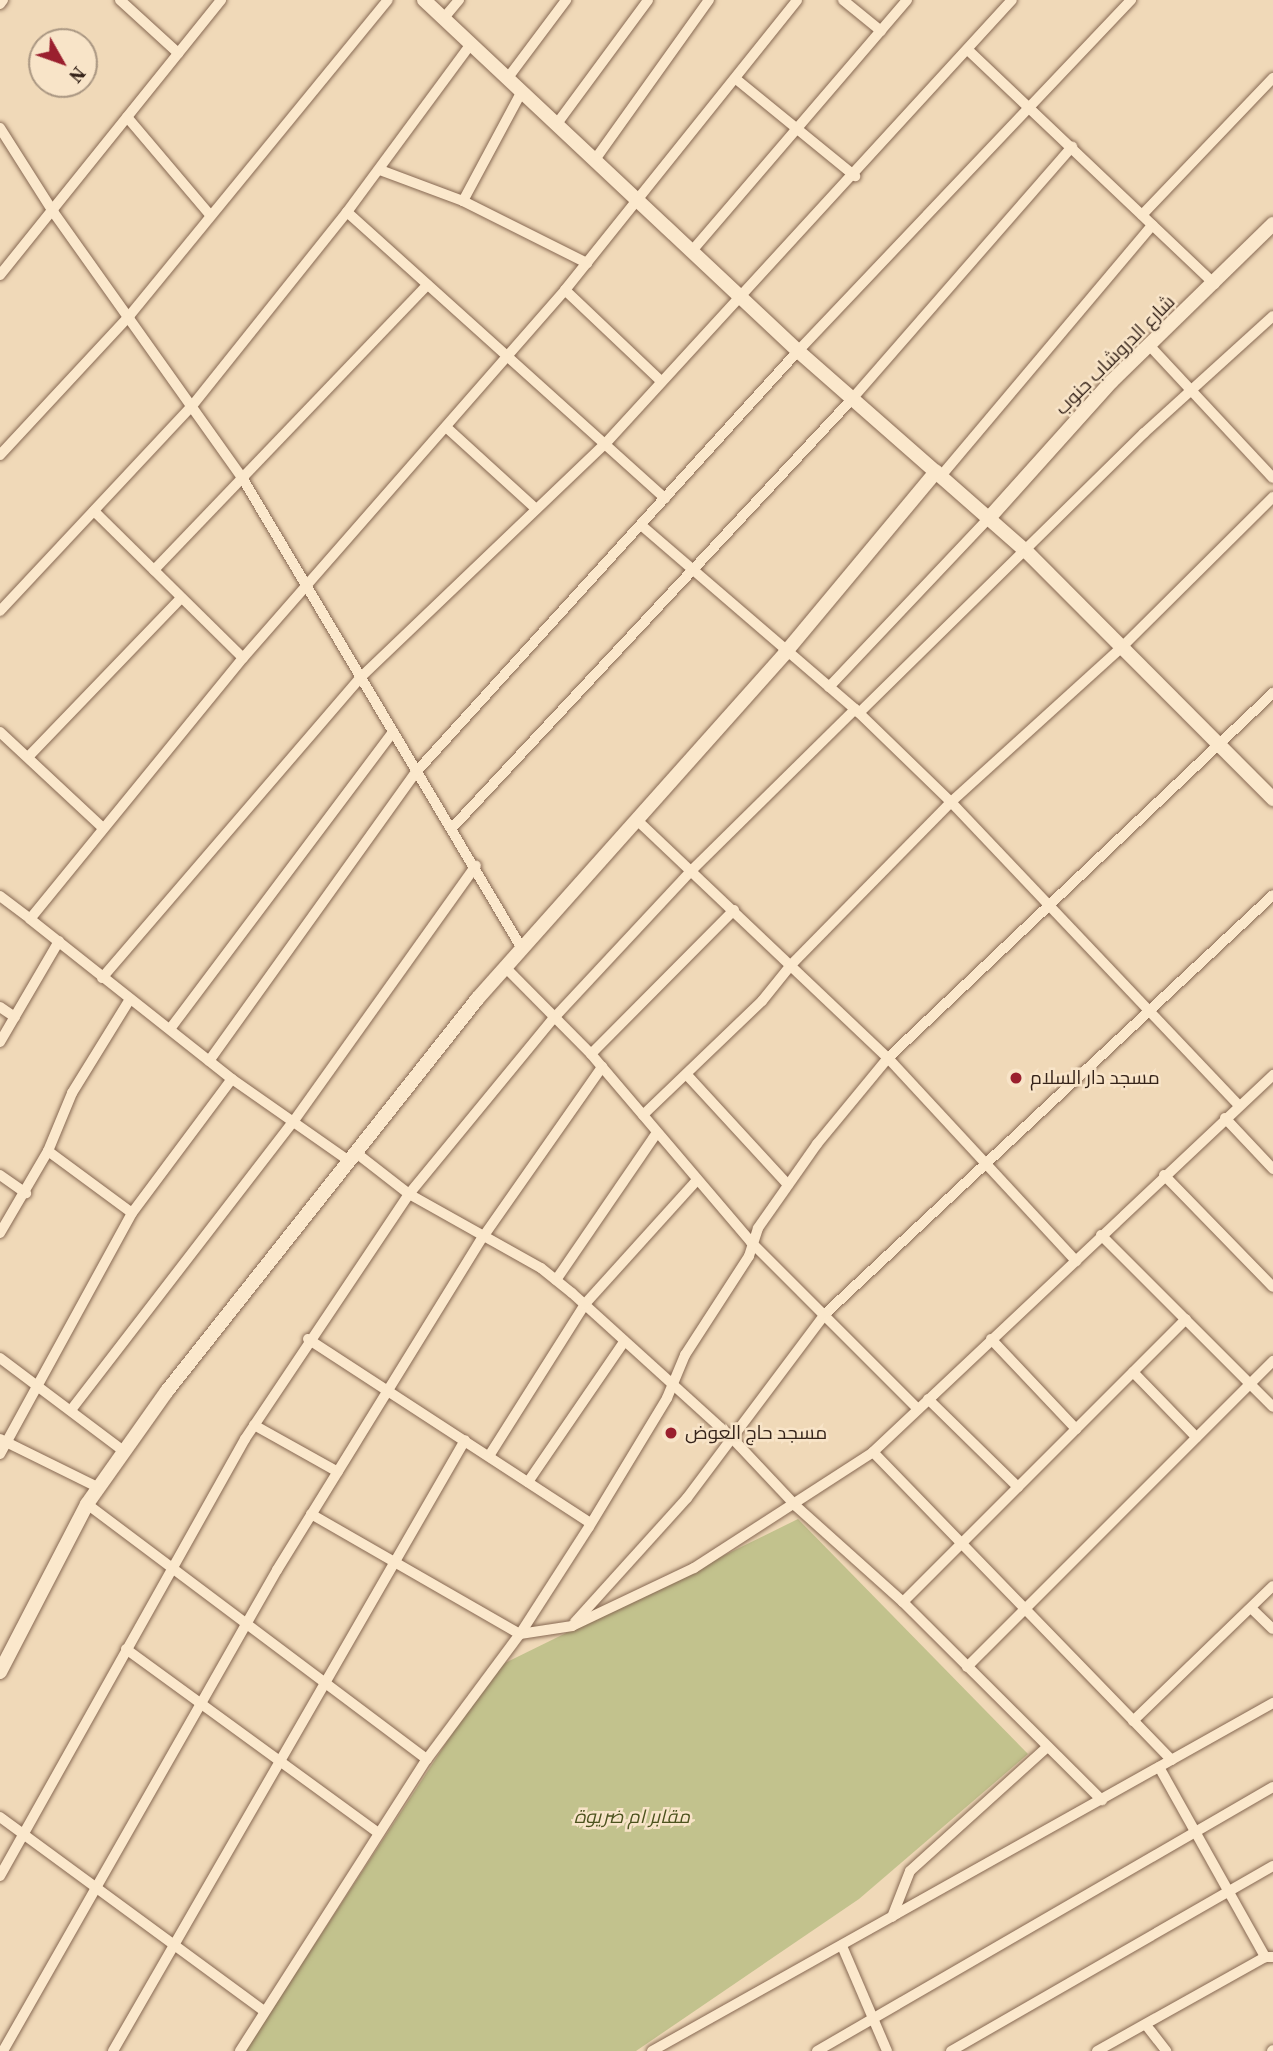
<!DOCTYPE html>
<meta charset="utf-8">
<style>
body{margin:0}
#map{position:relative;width:1273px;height:2051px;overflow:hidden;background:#f0d9b8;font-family:"Source Serif 4",Cairo,serif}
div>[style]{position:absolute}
.cemetery>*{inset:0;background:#c2c28d}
.roads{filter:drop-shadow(0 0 2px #876953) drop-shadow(0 0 2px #876953)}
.street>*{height:10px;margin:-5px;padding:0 5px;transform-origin:5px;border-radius:5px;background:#fbe8cc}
.secondary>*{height:14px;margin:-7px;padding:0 7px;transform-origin:7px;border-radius:7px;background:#fbe8cc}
.dots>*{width:19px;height:19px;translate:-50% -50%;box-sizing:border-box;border:4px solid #f8e4c8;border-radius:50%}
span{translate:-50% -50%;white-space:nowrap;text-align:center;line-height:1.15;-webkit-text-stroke:5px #f8e4c8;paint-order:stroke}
.street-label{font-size:19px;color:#352319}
.poi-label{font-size:19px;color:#352319}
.left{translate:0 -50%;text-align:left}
.park-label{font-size:19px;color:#4c531e;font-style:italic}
.north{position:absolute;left:28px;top:28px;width:70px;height:70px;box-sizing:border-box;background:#f8e4c8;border:2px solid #aa9782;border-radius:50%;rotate:130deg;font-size:19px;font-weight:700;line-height:28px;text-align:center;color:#352319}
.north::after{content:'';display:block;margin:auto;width:24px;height:32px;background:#9a1f2e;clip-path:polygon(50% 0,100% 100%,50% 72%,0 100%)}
</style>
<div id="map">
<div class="cemetery">
<div style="clip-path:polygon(798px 1519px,1028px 1754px,859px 1899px,636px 2051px,245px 2051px,495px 1668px)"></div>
</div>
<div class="roads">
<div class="street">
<div style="left:120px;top:0;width:79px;rotate:42.4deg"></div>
<div style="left:843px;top:0;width:49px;rotate:39.2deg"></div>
<div style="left:0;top:4px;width:5px;rotate:-53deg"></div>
<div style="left:443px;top:19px;width:25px;rotate:-50deg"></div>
<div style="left:968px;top:50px;width:340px;rotate:43.5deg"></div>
<div style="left:507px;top:79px;width:99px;rotate:-53.2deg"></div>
<div style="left:736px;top:79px;width:154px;rotate:39.2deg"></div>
<div style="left:127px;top:117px;width:128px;rotate:49.7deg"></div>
<div style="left:556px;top:125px;width:155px;rotate:-53.6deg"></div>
<div style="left:0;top:128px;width:101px;rotate:57.6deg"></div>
<div style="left:54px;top:213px;width:326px;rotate:54.6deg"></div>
<div style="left:243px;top:479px;width:544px;rotate:59.29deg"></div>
<div style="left:594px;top:161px;width:198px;rotate:-54.5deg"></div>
<div style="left:380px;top:170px;width:89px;rotate:20.5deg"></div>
<div style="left:463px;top:201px;width:139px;rotate:26.6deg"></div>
<div style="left:463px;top:201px;width:123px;rotate:-61.8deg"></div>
<div style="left:347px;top:212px;width:428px;rotate:42deg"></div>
<div style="left:1142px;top:215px;width:190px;rotate:-46.3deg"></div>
<div style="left:691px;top:252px;width:332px;rotate:-49.4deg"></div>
<div style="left:0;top:275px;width:353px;rotate:-51.2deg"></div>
<div style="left:565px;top:290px;width:132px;rotate:43.5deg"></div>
<div style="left:1148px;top:344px;width:183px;rotate:47deg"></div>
<div style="left:446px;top:427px;width:122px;rotate:42.3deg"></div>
<div style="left:0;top:455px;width:191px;rotate:-47.1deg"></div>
<div style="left:130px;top:315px;width:407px;rotate:-50.7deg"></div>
<div style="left:941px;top:476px;width:328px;rotate:-49.9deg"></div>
<div style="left:94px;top:511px;width:209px;rotate:44.6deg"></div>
<div style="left:641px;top:525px;width:282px;rotate:40.7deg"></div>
<div style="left:855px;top:709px;width:134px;rotate:44.1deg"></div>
<div style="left:951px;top:802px;width:418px;rotate:46.5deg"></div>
<div style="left:154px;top:570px;width:395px;rotate:-46.2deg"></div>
<div style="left:0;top:611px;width:281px;rotate:-46.9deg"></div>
<div style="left:192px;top:406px;width:248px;rotate:-51.4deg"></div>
<div style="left:347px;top:212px;width:207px;rotate:-53.6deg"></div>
<div style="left:829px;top:687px;width:233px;rotate:-46.6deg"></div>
<div style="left:859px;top:713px;width:400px;rotate:-44.5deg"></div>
<div style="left:1144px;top:433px;width:174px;rotate:-42.2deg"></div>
<div style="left:0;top:732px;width:141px;rotate:43deg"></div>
<div style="left:29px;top:756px;width:219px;rotate:-46.1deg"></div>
<div style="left:637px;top:820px;width:346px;rotate:43.5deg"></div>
<div style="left:888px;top:1058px;width:277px;rotate:47.2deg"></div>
<div style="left:452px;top:828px;width:587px;rotate:-47deg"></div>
<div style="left:852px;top:399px;width:335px;rotate:-48.9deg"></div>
<div style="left:0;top:896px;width:38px;rotate:37deg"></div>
<div style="left:30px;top:919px;width:337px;rotate:-50.8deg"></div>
<div style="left:243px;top:658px;width:489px;rotate:-48.8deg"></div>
<div style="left:565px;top:290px;width:371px;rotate:-51.3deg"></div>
<div style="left:30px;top:919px;width:258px;rotate:38.4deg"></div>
<div style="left:232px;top:1079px;width:143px;rotate:35deg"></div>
<div style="left:505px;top:967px;width:122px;rotate:45.3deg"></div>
<div style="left:591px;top:1054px;width:247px;rotate:49.6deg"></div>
<div style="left:751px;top:1242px;width:236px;rotate:45deg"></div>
<div style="left:102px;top:978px;width:397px;rotate:-49.3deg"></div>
<div style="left:361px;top:677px;width:337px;rotate:-43.7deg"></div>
<div style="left:605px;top:444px;width:602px;rotate:-47.49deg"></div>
<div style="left:0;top:1007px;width:18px;rotate:34deg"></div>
<div style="left:170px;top:1029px;width:371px;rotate:-53.1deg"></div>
<div style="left:0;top:1042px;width:117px;rotate:-59.7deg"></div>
<div style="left:591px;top:1054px;width:203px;rotate:-45.2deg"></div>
<div style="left:209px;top:1061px;width:357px;rotate:-54.4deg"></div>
<div style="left:417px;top:771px;width:567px;rotate:-47.79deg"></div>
<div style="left:798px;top:351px;width:484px;rotate:-46.5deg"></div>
<div style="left:687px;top:1075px;width:149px;rotate:47.4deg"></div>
<div style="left:643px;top:1115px;width:165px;rotate:-43.8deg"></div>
<div style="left:762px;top:1001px;width:46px;rotate:-51.1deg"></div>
<div style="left:791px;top:965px;width:228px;rotate:-45.5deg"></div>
<div style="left:951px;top:802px;width:231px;rotate:-42.2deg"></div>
<div style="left:1122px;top:647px;width:213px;rotate:-44.8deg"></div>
<div style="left:1225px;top:1118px;width:70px;rotate:46.7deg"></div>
<div style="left:48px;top:1151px;width:104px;rotate:36.4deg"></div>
<div style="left:355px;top:1152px;width:68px;rotate:37.9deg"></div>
<div style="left:409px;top:1194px;width:151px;rotate:29.3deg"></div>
<div style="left:541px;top:1268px;width:40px;rotate:39deg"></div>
<div style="left:572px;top:1293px;width:216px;rotate:42.2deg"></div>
<div style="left:732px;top:1438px;width:93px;rotate:46.7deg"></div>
<div style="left:796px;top:1506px;width:144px;rotate:41.9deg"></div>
<div style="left:903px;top:1602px;width:281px;rotate:44.9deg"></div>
<div style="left:0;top:1175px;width:32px;rotate:35deg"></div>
<div style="left:1164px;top:1175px;width:156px;rotate:45.8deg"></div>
<div style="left:0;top:1233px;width:95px;rotate:-59.7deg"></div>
<div style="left:48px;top:1151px;width:63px;rotate:-67.5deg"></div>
<div style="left:72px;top:1093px;width:110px;rotate:-58.3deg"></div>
<div style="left:1101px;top:1235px;width:243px;rotate:45deg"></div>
<div style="left:556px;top:1280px;width:177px;rotate:-55.6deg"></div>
<div style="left:308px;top:1339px;width:337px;rotate:33.1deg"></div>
<div style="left:991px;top:1339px;width:124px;rotate:46.6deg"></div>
<div style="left:0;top:1358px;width:153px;rotate:37deg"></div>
<div style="left:1133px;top:1372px;width:91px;rotate:45.9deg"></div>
<div style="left:928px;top:1399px;width:126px;rotate:44.4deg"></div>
<div style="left:71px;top:1410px;width:364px;rotate:-52.4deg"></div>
<div style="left:293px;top:1122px;width:315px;rotate:-54.5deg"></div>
<div style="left:254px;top:1425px;width:96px;rotate:29.2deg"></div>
<div style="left:0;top:1439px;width:108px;rotate:26.3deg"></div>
<div style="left:873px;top:1452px;width:429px;rotate:45.9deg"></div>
<div style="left:0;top:1454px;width:275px;rotate:-61.3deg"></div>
<div style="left:132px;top:1213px;width:167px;rotate:-53.3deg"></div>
<div style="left:489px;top:1456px;width:180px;rotate:-57.7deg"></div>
<div style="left:585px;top:1304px;width:166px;rotate:-47.9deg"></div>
<div style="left:528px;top:1482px;width:170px;rotate:-55.6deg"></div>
<div style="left:87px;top:1504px;width:425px;rotate:36.9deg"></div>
<div style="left:311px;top:1514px;width:241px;rotate:29.9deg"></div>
<div style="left:520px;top:1634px;width:53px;rotate:-8.7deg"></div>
<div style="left:572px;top:1626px;width:135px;rotate:-25.4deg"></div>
<div style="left:694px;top:1568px;width:213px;rotate:-32.9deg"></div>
<div style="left:873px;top:1452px;width:550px;rotate:-43.3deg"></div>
<div style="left:903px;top:1602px;width:400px;rotate:-45deg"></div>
<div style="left:1251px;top:1608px;width:30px;rotate:44deg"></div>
<div style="left:575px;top:1622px;width:167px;rotate:-47.9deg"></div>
<div style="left:687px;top:1498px;width:230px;rotate:-53.1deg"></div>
<div style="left:825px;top:1314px;width:613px;rotate:-43.08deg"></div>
<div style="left:126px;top:1649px;width:312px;rotate:36.1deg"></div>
<div style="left:967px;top:1667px;width:433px;rotate:-45deg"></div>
<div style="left:1133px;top:1721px;width:194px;rotate:-44deg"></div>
<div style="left:1159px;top:1767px;width:218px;rotate:60.8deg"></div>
<div style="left:0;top:1817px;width:328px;rotate:36.3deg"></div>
<div style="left:0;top:1876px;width:501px;rotate:-60.72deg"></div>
<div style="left:245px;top:1439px;width:295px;rotate:-56.2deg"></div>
<div style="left:409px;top:1194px;width:227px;rotate:-50.6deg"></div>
<div style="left:553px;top:1019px;width:204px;rotate:-47deg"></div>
<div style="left:692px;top:870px;width:229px;rotate:-44.6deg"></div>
<div style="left:892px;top:1917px;width:49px;rotate:-68.6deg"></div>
<div style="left:910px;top:1871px;width:185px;rotate:-42.1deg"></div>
<div style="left:842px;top:1946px;width:114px;rotate:66.8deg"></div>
<div style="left:1146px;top:2025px;width:33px;rotate:52deg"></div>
<div style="left:3px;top:2051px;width:554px;rotate:-60.33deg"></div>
<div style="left:277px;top:1570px;width:392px;rotate:-58.3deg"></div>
<div style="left:483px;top:1237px;width:208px;rotate:-55deg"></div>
<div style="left:113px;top:2051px;width:705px;rotate:-60.05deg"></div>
<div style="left:240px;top:2051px;width:347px;rotate:-57.4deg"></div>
<div style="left:427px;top:1759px;width:156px;rotate:-53.4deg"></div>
<div style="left:520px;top:1634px;width:127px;rotate:-57.2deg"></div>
<div style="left:589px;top:1527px;width:151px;rotate:-58.8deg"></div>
<div style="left:667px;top:1398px;width:47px;rotate:-67.3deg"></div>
<div style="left:685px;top:1355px;width:118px;rotate:-57.1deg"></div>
<div style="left:749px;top:1256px;width:29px;rotate:-72deg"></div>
<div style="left:758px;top:1228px;width:103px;rotate:-54.9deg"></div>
<div style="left:817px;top:1144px;width:112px;rotate:-50.5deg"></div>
<div style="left:888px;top:1058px;width:531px;rotate:-43.47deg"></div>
<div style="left:652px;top:2051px;width:712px;rotate:-29.27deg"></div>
<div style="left:817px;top:2051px;width:527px;rotate:-30.07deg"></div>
<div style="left:951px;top:2051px;width:371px;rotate:-29.9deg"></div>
<div style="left:1097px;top:2051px;width:193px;rotate:-29.2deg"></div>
<div style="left:1265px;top:1957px;width:8px"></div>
<div style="left:1272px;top:2051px;width:1px;rotate:-45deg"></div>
</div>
<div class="secondary">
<div style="left:424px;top:0;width:513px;rotate:43.18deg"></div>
<div style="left:798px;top:351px;width:305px;rotate:41.3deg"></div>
<div style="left:1027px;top:552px;width:349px;rotate:45.1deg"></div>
<div style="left:989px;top:518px;width:184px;rotate:-48.1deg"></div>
<div style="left:1112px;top:381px;width:225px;rotate:-44.3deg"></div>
<div style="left:0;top:1672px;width:189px;rotate:-62.6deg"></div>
<div style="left:87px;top:1504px;width:138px;rotate:-54.7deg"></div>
<div style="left:167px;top:1391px;width:501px;rotate:-51.64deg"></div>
<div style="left:478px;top:998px;width:462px;rotate:-48.3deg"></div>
<div style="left:785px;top:653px;width:236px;rotate:-50.2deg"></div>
</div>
</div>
<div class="dots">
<div style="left:1016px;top:1078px;background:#9a1f2e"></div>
<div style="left:671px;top:1433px;background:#9a1f2e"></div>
</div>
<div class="street-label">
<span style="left:1115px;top:355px;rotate:-45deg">شارع الدروشاب جنوب</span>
</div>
<div class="poi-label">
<span class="left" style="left:1030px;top:1078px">مسجد دار السلام</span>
<span class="left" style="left:685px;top:1433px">مسجد حاج العوض</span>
</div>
<div class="park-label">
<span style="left:632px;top:1817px">مقابر ام ضريوة</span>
</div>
<div class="north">N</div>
</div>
